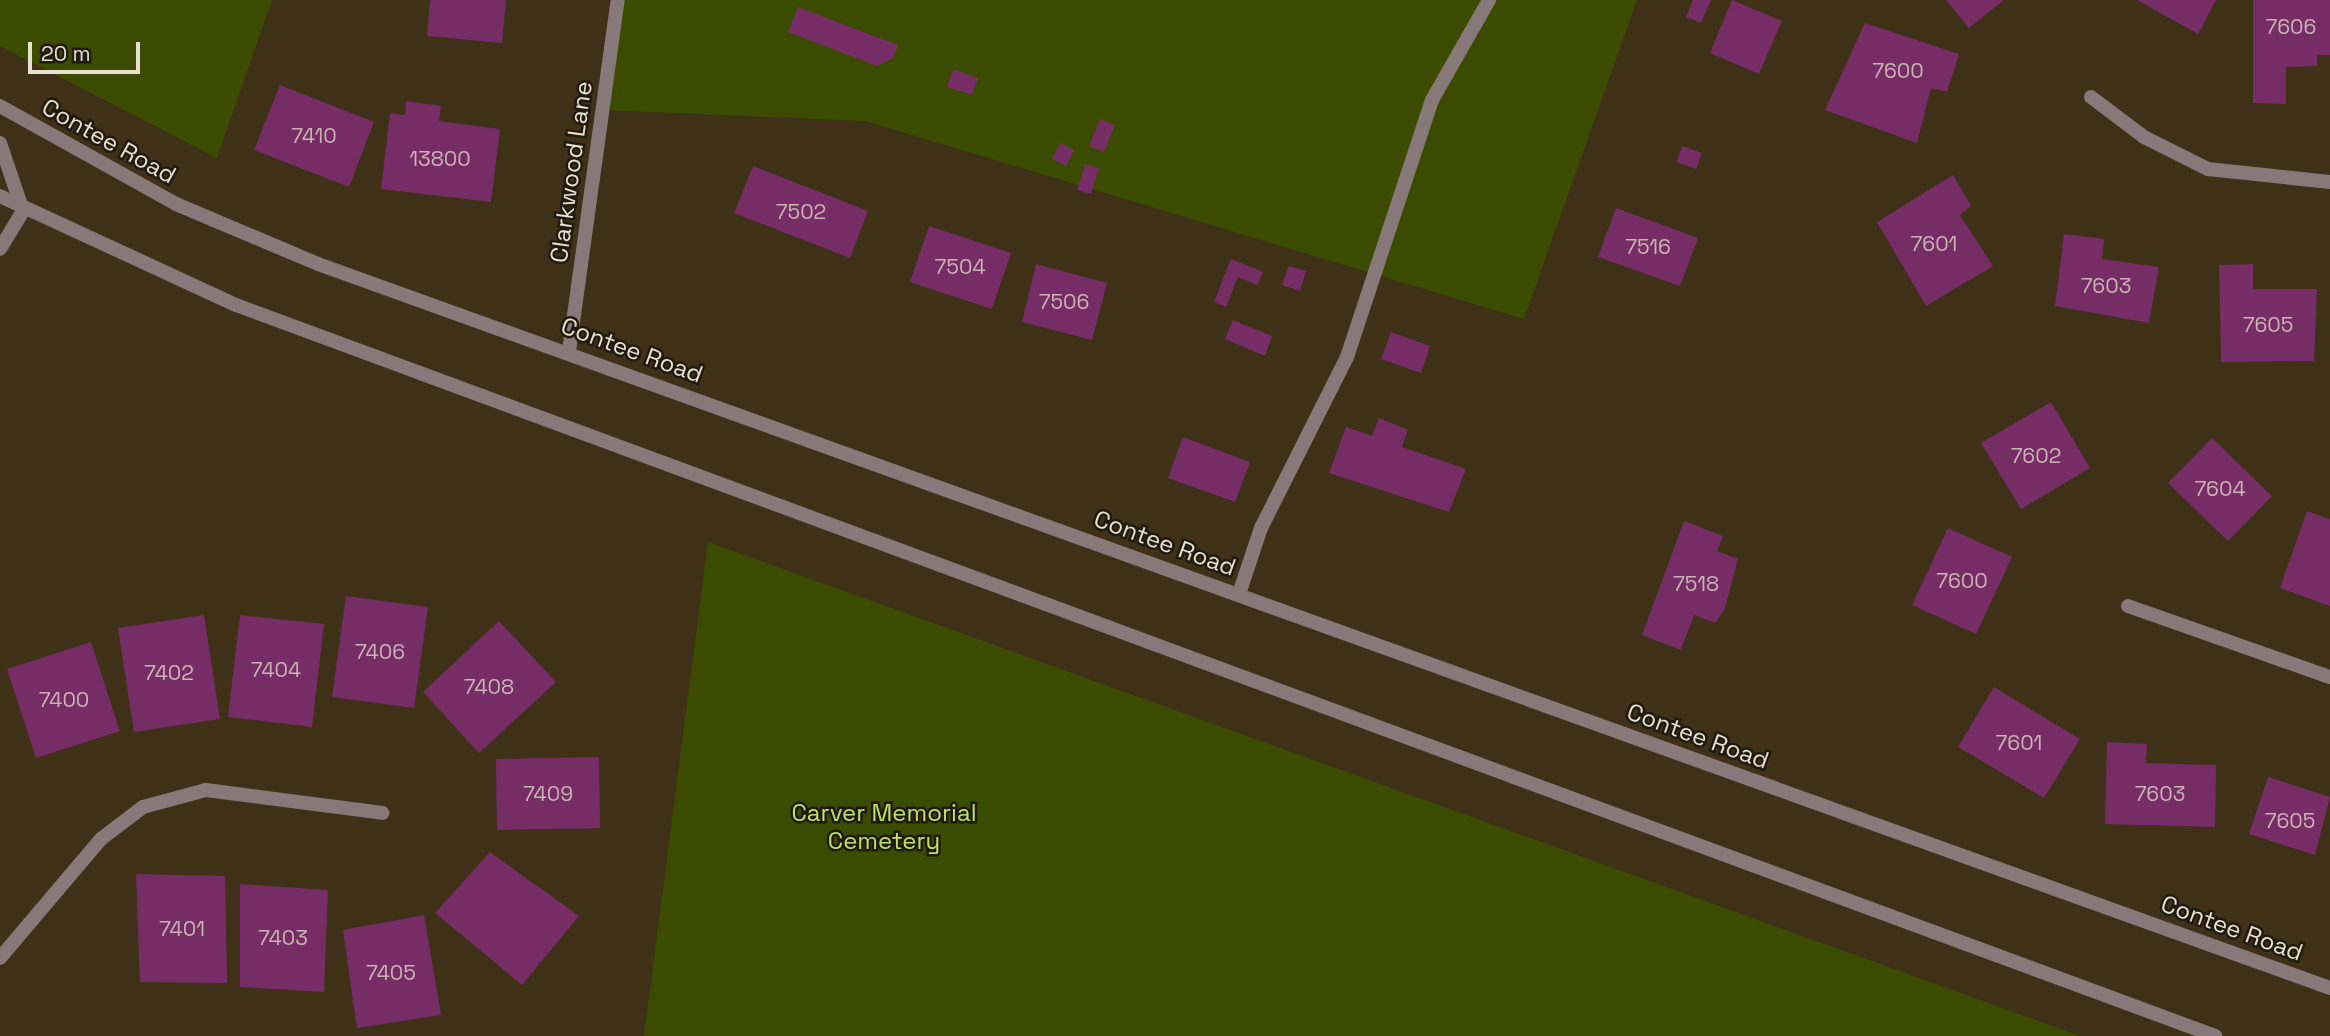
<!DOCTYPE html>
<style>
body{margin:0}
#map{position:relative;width:2330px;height:1036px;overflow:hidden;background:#3e3118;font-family:"Space Grotesk",sans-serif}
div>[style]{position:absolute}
.green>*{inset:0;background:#3b4c00}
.building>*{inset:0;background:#762c65}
.service>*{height:14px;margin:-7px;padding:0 7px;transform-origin:7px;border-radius:7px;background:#877879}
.minor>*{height:14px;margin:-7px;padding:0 7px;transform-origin:7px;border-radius:7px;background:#877879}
.tertiary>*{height:14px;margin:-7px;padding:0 7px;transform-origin:7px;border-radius:7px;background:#877879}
span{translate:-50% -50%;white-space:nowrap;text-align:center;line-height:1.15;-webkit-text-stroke:5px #201a0f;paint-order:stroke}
.number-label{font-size:21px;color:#cbb2b5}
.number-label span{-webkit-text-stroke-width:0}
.street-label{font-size:24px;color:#e7dfd0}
.park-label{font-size:24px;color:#bfe165}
.scale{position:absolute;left:28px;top:42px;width:112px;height:32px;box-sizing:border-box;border:4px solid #e7dfd0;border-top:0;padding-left:9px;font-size:21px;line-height:24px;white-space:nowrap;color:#e7dfd0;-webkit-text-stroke:5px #201a0f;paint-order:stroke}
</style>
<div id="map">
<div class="green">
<div style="clip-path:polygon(0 0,272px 0,217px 158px,0 46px)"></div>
<div style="clip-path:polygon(618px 0,1637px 0,1524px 319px,865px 121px,603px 110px)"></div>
<div style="clip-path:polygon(708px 542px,2080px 1036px,644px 1036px)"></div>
</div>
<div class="building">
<div style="clip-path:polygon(430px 0,506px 0,502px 43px,427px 36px)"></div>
<div style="clip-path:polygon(1693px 0,1711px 0,1701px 23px,1686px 17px)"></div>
<div style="clip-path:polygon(1732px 0,1782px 21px,1759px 74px,1710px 53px)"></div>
<div style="clip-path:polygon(1946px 0,2004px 0,1969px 28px)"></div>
<div style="clip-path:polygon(2137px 0,2216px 0,2198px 34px)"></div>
<div style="clip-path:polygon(2253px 0,2330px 0,2330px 55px,2317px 55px,2317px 66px,2286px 67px,2286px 104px,2253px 103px)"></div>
<div style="clip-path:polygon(798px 7px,898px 45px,893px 58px,877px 66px,788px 32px)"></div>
<div style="clip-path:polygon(1865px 23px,1959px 54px,1947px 92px,1931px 88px,1917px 143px,1825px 110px)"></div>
<div style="clip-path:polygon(953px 69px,978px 78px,972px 95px,947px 87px)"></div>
<div style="clip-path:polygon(280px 85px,374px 122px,349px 187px,254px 150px)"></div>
<div style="clip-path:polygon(406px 101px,441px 106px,439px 121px,500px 129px,491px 202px,381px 189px,390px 113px,405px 115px)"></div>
<div style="clip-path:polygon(1100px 119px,1115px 125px,1104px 152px,1089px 146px)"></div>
<div style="clip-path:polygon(1060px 143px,1074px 150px,1066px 166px,1052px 159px)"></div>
<div style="clip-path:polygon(1682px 146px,1702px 153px,1696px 169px,1677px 162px)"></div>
<div style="clip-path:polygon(1085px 164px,1099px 168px,1091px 194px,1077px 190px)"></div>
<div style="clip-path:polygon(753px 166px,868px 211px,850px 258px,734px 213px)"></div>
<div style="clip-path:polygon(1953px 175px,1971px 206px,1960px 215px,1993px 266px,1926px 306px,1877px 222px)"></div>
<div style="clip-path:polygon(1616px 208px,1698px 238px,1680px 286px,1598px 257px)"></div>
<div style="clip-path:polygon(929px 226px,1011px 253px,992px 309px,910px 282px)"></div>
<div style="clip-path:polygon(2064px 234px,2104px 239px,2102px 259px,2159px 267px,2149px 323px,2055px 306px)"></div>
<div style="clip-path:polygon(1231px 259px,1263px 272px,1257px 285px,1238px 277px,1226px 307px,1214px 302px)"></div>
<div style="clip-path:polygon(1036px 264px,1107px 283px,1092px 340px,1022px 322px)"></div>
<div style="clip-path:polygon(2253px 264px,2253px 289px,2317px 289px,2314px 361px,2221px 362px,2219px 265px)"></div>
<div style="clip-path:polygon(1289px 266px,1306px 271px,1300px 291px,1282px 285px)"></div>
<div style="clip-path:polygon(1233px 320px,1272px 336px,1265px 356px,1225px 339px)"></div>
<div style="clip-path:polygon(1391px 332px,1430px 346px,1421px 373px,1381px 359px)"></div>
<div style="clip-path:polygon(2051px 402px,2090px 468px,2021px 509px,1981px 443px)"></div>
<div style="clip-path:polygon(1379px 418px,1408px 430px,1402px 447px,1466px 469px,1449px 512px,1329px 473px,1346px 427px,1372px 436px)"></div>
<div style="clip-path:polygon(1183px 437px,1250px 462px,1235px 502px,1168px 478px)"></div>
<div style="clip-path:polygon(2212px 438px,2272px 496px,2228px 541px,2168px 483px)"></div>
<div style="clip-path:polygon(2307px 511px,2330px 519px,2330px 606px,2280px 588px)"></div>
<div style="clip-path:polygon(1684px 521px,1723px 536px,1717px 551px,1738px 559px,1725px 608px,1715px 623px,1694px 615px,1681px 650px,1642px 635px)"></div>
<div style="clip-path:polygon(1948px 528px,2012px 557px,1976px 634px,1912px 605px)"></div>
<div style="clip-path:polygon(346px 596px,428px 607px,414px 708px,332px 697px)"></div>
<div style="clip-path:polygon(204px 615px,220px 719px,134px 732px,118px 628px)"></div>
<div style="clip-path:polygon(240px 615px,324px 624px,312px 727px,228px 717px)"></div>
<div style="clip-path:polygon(499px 621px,556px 682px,479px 753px,423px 692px)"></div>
<div style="clip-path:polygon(91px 642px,120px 731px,36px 758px,7px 669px)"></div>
<div style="clip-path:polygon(1994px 687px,2080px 739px,2044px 798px,1958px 747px)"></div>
<div style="clip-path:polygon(2107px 742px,2147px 744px,2146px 763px,2216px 765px,2215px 827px,2105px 824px)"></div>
<div style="clip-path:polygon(599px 757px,600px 828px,497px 830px,496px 759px)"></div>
<div style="clip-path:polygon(2268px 777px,2330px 797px,2315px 855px,2249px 834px)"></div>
<div style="clip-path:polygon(490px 852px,579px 916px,522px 985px,435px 913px)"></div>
<div style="clip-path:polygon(136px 874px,225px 876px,227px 983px,140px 982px)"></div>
<div style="clip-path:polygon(240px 884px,328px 890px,324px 992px,240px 987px)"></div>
<div style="clip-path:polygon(424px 915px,441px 1015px,357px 1028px,343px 930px)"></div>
</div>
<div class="service">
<div style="left:1239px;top:594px;width:70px;rotate:-71.6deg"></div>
<div style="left:1261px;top:528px;width:191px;rotate:-63.3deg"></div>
<div style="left:1347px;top:357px;width:271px;rotate:-71.7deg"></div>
<div style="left:1432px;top:100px;width:115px;rotate:-60.3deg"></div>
</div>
<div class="minor">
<div style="left:2091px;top:97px;width:66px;rotate:37deg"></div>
<div style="left:2144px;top:137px;width:72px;rotate:26.6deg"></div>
<div style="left:2208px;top:169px;width:123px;rotate:6.1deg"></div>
<div style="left:0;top:143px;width:72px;rotate:71.3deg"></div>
<div style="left:23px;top:211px;width:44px;rotate:121.2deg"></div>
<div style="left:569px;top:351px;width:354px;rotate:-82.1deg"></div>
<div style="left:2128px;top:606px;width:214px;rotate:19.4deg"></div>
<div style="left:0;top:958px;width:156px;rotate:-49.7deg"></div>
<div style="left:101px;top:839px;width:53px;rotate:-37.3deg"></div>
<div style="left:143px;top:807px;width:65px;rotate:-15.1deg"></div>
<div style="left:206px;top:790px;width:178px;rotate:7.4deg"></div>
</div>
<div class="tertiary">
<div style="left:0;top:106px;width:201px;rotate:29.1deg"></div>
<div style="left:176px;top:204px;width:154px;rotate:22.9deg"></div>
<div style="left:318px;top:264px;width:2138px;rotate:19.79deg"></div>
<div style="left:0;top:196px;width:260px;rotate:24.8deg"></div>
<div style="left:236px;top:305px;width:2110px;rotate:20.27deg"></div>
</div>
<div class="number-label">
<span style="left:2291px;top:27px">7606</span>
<span style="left:1898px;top:71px">7600</span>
<span style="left:314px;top:136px">7410</span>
<span style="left:440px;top:159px">13800</span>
<span style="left:801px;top:212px">7502</span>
<span style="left:1934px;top:244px">7601</span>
<span style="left:1648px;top:247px">7516</span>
<span style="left:960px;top:267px">7504</span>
<span style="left:2106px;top:286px">7603</span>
<span style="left:1064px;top:302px">7506</span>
<span style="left:2268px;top:325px">7605</span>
<span style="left:2036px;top:456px">7602</span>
<span style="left:2220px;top:489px">7604</span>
<span style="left:1962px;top:581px">7600</span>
<span style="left:1696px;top:584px">7518</span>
<span style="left:380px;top:652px">7406</span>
<span style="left:276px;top:670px">7404</span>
<span style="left:169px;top:673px">7402</span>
<span style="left:489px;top:687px">7408</span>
<span style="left:64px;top:700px">7400</span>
<span style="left:2019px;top:743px">7601</span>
<span style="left:548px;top:794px">7409</span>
<span style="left:2160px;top:794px">7603</span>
<span style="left:2290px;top:821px">7605</span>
<span style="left:182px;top:929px">7401</span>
<span style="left:283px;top:938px">7403</span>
<span style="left:391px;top:973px">7405</span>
</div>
<div class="street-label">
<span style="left:109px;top:141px;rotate:29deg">Contee Road</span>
<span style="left:571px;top:172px;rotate:-82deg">Clarkwood Lane</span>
<span style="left:632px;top:350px;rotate:20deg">Contee Road</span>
<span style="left:1165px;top:543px;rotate:20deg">Contee Road</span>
<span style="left:1698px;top:736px;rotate:20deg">Contee Road</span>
<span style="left:2232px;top:928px;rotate:20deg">Contee Road</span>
</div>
<div class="park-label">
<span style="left:884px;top:827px">Carver Memorial<br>Cemetery</span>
</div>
<div class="scale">20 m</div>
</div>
